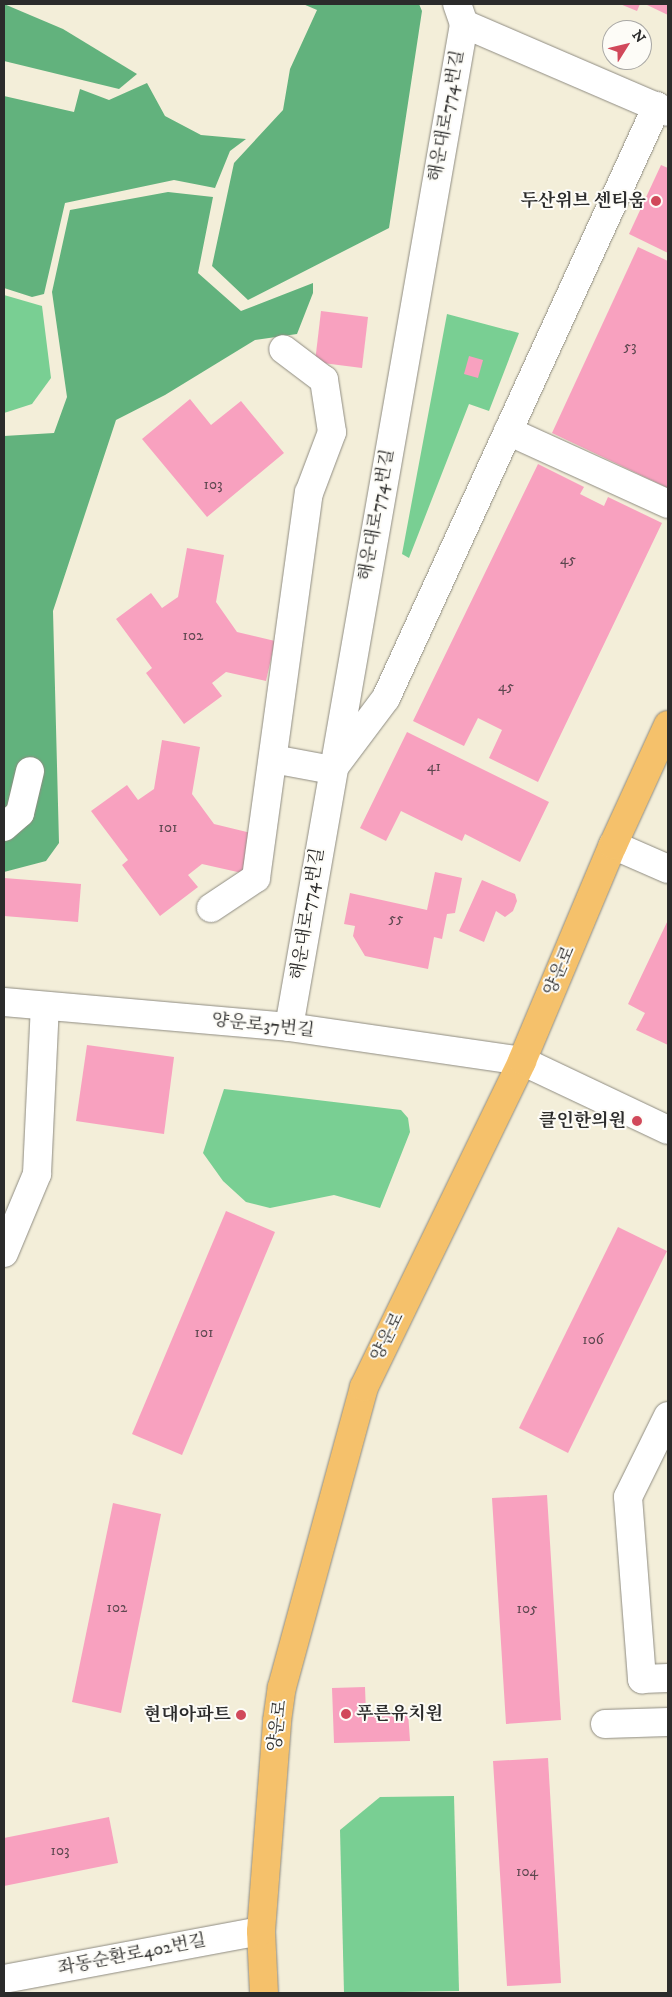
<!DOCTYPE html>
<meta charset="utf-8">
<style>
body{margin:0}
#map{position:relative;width:672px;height:1997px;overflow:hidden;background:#f3eed9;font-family:"IM FELL DW Pica","Noto Serif KR",serif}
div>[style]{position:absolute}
.green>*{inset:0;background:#79cf93}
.forest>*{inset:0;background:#62b27d}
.building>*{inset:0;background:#f8a1bf}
.roads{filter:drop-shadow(0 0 1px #8f8c82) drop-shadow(0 0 1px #8f8c82)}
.minor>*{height:28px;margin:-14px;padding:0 14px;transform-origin:14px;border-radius:14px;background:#fff}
.major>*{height:28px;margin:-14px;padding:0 14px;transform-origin:14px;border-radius:14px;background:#f5c16b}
.dots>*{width:14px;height:14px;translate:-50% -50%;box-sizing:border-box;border:2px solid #fdfcf7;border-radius:50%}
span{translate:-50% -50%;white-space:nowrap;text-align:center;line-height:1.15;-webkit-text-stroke:4px #fdfcf7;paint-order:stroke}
.number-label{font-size:15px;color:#5e4850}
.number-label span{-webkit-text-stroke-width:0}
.street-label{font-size:18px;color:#2b2b2b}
.poi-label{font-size:18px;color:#2b2b2b;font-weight:700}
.right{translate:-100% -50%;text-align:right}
.left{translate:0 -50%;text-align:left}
.frame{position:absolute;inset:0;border:5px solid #2b2b2b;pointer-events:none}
.north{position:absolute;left:602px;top:20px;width:50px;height:50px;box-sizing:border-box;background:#fdfcf7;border:1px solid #a9a8a5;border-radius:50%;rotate:54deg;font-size:14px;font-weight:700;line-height:20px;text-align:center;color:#2b2b2b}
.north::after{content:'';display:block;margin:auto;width:18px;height:22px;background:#d1495b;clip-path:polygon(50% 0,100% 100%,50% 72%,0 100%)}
</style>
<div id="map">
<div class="green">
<div style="clip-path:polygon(4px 295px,42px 306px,51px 378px,32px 404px,4px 413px)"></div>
<div style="clip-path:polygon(447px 314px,519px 333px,489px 411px,469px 404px,409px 558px,402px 554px)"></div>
<div style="clip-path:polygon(224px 1089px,401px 1110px,408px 1118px,410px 1132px,380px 1208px,334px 1195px,270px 1208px,246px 1202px,223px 1181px,203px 1153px)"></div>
<div style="clip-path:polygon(454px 1796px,459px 1991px,344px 1993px,340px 1830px,380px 1797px)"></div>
</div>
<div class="forest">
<div style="clip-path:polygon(4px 4px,63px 29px,137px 74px,119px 89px,4px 61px)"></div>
<div style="clip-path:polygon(303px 4px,419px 4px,422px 11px,389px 228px,248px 300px,212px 266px,234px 163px,283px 110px,290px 69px,317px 10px)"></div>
<div style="clip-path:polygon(147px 83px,165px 116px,201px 135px,246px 139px,230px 151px,215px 188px,174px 180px,65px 203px,44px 294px,32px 297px,4px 288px,4px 96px,74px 112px,80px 89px,109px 100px)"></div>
<div style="clip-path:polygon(168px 192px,213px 197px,198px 273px,241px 311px,313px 283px,313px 293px,297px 334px,255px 340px,165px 395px,116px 420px,53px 611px,59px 843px,46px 861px,4px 872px,4px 436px,54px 433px,67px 397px,52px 292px,70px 210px)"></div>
</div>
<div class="building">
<div style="clip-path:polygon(620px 4px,640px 4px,637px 11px)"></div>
<div style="clip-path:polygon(645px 4px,668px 4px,668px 15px)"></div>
<div style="clip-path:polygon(661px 165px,668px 168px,668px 253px,629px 234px)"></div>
<div style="clip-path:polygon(638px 247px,668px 261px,668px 488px,552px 433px)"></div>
<div style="clip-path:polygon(321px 311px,368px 317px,362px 368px,315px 362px)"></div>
<div style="clip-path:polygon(469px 356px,483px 360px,478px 378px,464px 374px)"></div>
<div style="clip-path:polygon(190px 399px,211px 425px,241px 401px,284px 453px,207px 517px,142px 439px)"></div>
<div style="clip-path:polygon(538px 464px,584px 487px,580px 494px,604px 506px,608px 497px,662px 523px,538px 782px,489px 758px,502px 730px,478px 718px,464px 746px,413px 721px)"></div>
<div style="clip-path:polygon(187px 548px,224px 555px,216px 602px,237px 632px,275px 641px,266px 681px,226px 672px,212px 683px,222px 696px,184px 724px,146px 673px,152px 668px,116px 619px,151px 593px,162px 608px,178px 597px)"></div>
<div style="clip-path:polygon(407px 732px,549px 802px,520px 862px,465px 834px,462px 841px,401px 811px,386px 841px,360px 828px)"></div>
<div style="clip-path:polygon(162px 740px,200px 747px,192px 794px,214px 824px,251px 833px,242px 873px,202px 864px,188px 875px,198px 887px,160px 916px,122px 865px,128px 860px,91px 811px,127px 785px,138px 800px,154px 789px)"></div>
<div style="clip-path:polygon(435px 872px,462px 878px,455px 913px,447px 914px,442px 939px,434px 937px,428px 969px,365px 956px,353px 936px,355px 926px,344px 924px,350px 893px,427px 910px)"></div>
<div style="clip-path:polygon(4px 878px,81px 884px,78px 922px,4px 916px)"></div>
<div style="clip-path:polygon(482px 880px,515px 894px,517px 901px,513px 911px,505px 917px,496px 911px,484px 942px,459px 931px)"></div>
<div style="clip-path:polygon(668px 920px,668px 1045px,636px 1030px,645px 1013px,628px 1004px)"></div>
<div style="clip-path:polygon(87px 1045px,174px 1057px,164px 1134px,76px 1121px)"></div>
<div style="clip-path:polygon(226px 1211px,275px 1232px,182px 1455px,132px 1434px)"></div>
<div style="clip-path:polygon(618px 1227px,667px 1251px,568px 1453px,519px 1428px)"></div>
<div style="clip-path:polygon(547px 1495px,561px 1720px,506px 1724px,492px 1498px)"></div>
<div style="clip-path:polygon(113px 1503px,161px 1514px,121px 1713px,72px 1702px)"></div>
<div style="clip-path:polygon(365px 1687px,366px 1713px,408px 1712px,410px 1741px,334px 1743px,332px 1688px)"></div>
<div style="clip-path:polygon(548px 1758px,561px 1983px,507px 1986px,493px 1761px)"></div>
<div style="clip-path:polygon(109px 1817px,118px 1863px,4px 1886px,4px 1838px)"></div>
</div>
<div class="roads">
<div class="minor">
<div style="left:464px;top:24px;width:222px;rotate:23.3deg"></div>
<div style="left:508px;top:431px;width:176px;rotate:24.5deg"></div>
<div style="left:273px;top:759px;width:60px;rotate:10.6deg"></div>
<div style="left:332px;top:770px;width:90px;rotate:-53.1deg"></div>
<div style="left:386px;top:698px;width:651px;rotate:-65.4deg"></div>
<div style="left:4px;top:827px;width:21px;rotate:-41deg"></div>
<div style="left:20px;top:813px;width:43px;rotate:-76.6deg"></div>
<div style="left:613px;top:845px;width:60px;rotate:23.6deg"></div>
<div style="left:211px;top:908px;width:54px;rotate:-33.7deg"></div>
<div style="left:256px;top:878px;width:389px;rotate:-82.2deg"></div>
<div style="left:309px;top:493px;width:65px;rotate:-69.3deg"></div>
<div style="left:332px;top:432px;width:53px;rotate:-98.7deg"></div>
<div style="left:324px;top:380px;width:51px;rotate:-142.9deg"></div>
<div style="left:4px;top:1002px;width:286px;rotate:5deg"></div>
<div style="left:289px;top:1027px;width:235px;rotate:8.3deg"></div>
<div style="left:522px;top:1061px;width:161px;rotate:25.3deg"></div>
<div style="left:289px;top:1027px;width:1018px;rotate:-80.1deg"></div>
<div style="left:464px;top:24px;width:21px;rotate:-109deg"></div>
<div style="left:4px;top:1253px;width:86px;rotate:-67.3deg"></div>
<div style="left:37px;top:1174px;width:168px;rotate:-87.3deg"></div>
<div style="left:668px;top:1416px;width:90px;rotate:116.3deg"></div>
<div style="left:628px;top:1497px;width:183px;rotate:85.6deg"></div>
<div style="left:642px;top:1679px;width:26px;rotate:-2deg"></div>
<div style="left:605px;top:1724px;width:63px;rotate:-1.8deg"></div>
<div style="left:4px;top:1979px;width:261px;rotate:-10.6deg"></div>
</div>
<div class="major">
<div style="left:264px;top:1993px;width:62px;rotate:-92.8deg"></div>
<div style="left:261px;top:1931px;width:211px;rotate:-85.6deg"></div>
<div style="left:277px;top:1721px;width:34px;rotate:-82deg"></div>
<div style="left:282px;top:1687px;width:311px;rotate:-74.7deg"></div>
<div style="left:364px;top:1387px;width:362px;rotate:-64.1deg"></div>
<div style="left:522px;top:1061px;width:234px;rotate:-67.2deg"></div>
<div style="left:613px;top:845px;width:132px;rotate:-65.4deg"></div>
</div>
</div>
<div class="dots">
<div style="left:656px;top:201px;background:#d1495b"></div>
<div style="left:637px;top:1121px;background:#d1495b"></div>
<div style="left:346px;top:1714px;background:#d1495b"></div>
<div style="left:241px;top:1715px;background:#d1495b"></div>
</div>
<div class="number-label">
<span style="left:630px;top:347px">53</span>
<span style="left:213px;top:485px">103</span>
<span style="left:568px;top:560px">45</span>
<span style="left:193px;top:636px">102</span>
<span style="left:506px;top:687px">45</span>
<span style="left:434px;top:767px">41</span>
<span style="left:168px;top:828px">101</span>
<span style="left:396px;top:919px">55</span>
<span style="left:204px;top:1333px">101</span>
<span style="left:593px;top:1340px">106</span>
<span style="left:117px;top:1608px">102</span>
<span style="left:527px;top:1609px">105</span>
<span style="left:60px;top:1851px">103</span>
<span style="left:527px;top:1872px">104</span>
</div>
<div class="street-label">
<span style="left:447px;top:116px;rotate:-80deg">해운대로774번길</span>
<span style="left:377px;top:515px;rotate:-80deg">해운대로774번길</span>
<span style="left:308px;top:914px;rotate:-81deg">해운대로774번길</span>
<span style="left:560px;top:971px;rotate:-67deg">양운로</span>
<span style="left:263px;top:1026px;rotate:6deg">양운로37번길</span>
<span style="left:388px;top:1337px;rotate:-64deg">양운로</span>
<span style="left:278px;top:1726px;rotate:-83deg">양운로</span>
<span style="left:132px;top:1955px;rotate:-11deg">좌동순환로402번길</span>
</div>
<div class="poi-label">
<span class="right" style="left:646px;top:201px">두산위브 센티움</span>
<span class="right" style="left:626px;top:1121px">클인한의원</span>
<span class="left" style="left:356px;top:1714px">푸른유치원</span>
<span class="right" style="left:231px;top:1715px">현대아파트</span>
</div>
<div class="frame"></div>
<div class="north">N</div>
</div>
